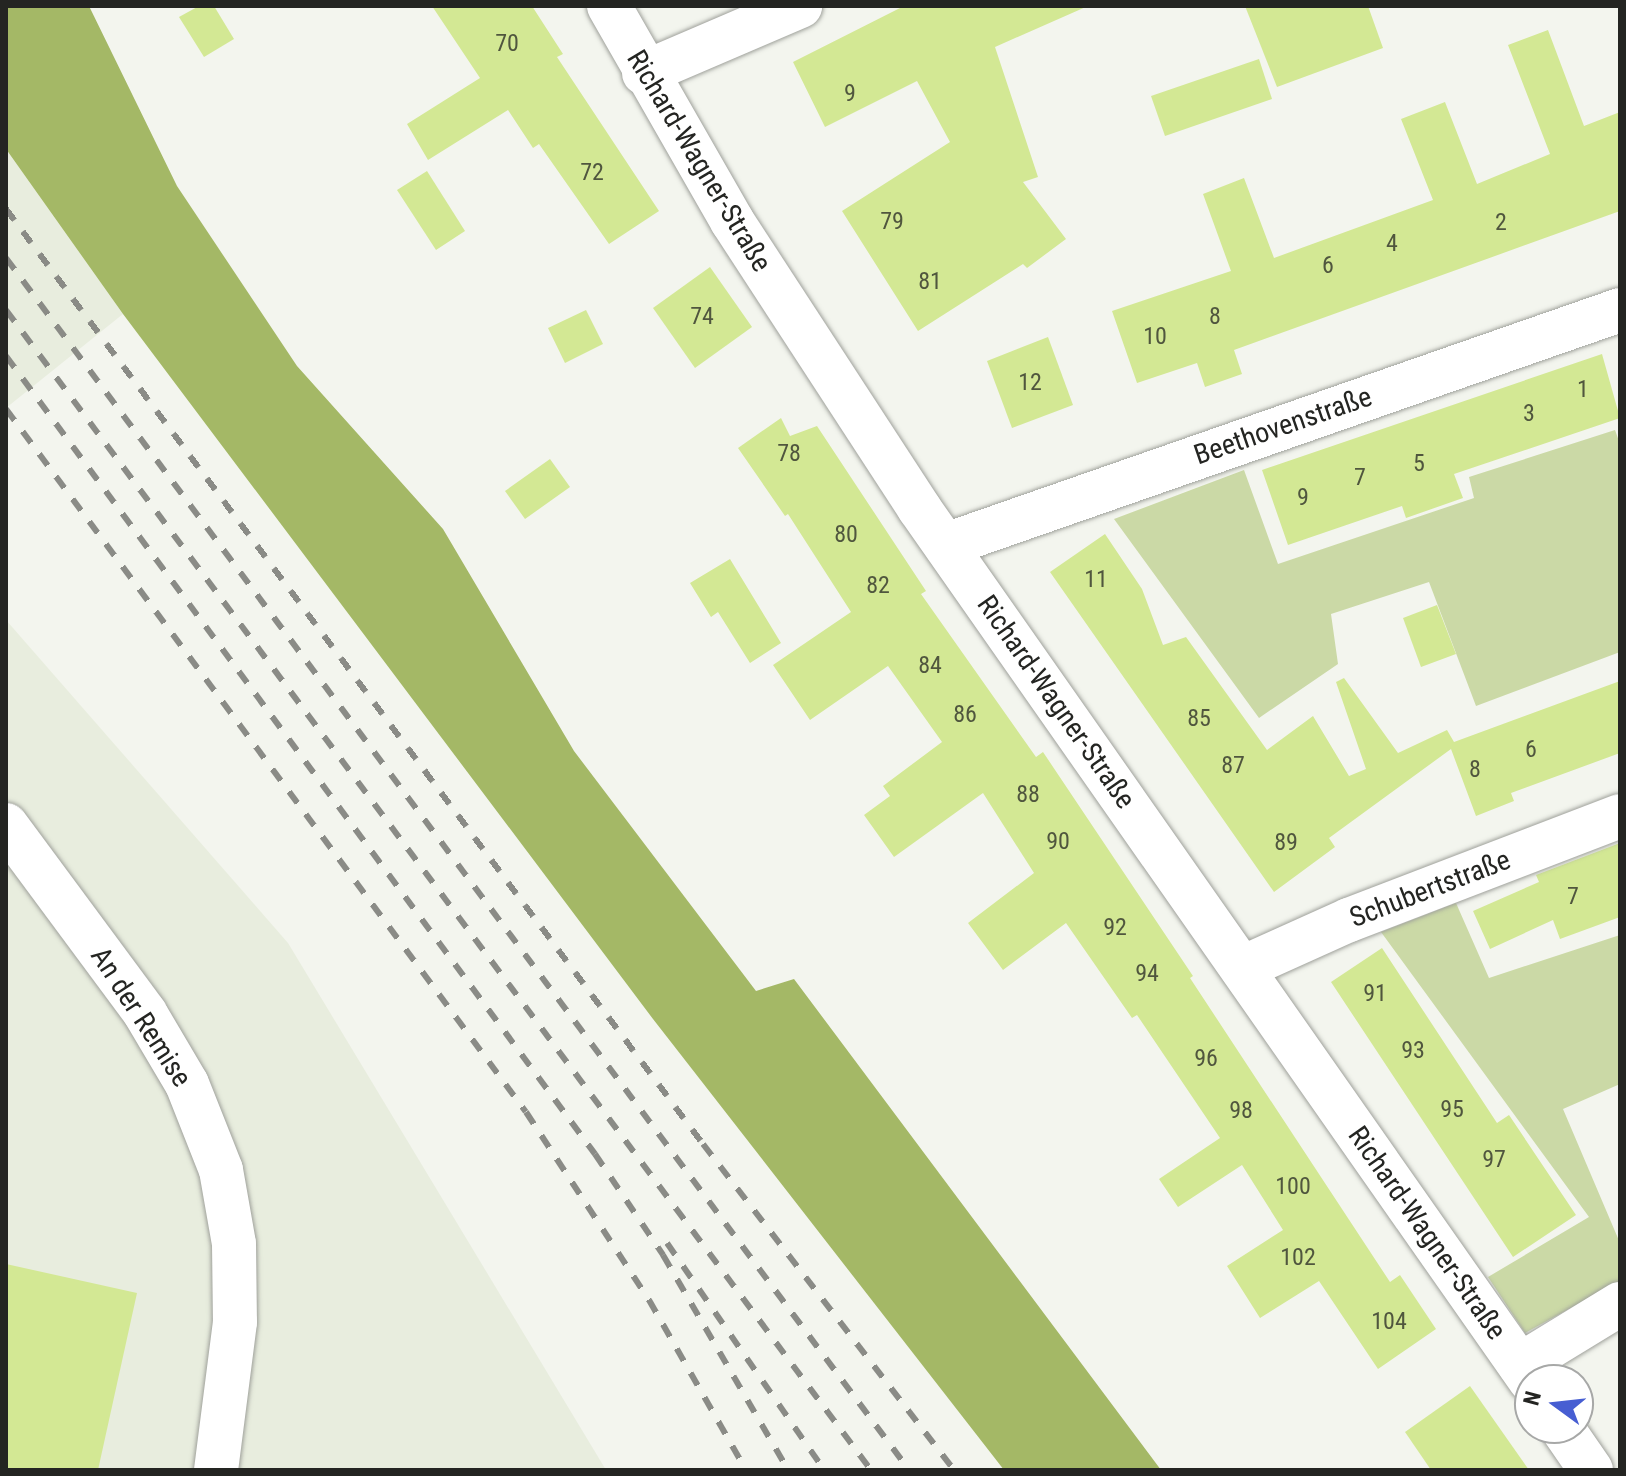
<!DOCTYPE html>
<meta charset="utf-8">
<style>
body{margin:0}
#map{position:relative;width:1626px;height:1476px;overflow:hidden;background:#f3f5ee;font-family:"Roboto Condensed",sans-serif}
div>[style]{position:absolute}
.built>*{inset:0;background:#e8edde}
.green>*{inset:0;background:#cbd9a6}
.forest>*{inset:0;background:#a4b866}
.building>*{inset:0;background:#d3e894}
.roads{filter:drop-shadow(0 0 2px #9fa19b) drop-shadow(0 0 2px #9fa19b)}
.minor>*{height:44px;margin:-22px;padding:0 22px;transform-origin:22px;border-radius:22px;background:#fff}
.rail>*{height:6px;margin-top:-3px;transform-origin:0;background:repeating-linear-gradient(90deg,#8a8b86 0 14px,transparent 0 28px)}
span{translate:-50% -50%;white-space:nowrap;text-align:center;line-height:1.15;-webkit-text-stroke:8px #fff;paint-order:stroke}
.number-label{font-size:24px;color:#50563e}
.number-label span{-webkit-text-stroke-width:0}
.street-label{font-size:28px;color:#242522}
.frame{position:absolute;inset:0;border:8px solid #242522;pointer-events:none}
.north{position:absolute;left:1514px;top:1364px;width:80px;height:80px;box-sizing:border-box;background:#fff;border:2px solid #a7a8a7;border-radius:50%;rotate:285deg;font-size:22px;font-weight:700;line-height:32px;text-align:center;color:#242522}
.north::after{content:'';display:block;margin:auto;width:28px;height:36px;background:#475ed2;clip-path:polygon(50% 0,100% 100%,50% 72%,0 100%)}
</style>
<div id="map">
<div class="built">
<div style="clip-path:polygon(6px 149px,123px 314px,6px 408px)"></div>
<div style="clip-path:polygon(6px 620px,288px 943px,606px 1470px,6px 1470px)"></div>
</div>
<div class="green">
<div style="clip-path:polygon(1615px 430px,1620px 444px,1620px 652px,1476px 706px,1429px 582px,1331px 614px,1338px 664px,1259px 718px,1114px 519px,1244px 470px,1278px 564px,1474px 498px,1469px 477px)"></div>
<div style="clip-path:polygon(1456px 903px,1489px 978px,1620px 935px,1620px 1084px,1563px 1109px,1620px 1243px,1620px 1281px,1525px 1333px,1488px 1277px,1589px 1217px,1381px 932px)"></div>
</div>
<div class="forest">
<div style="clip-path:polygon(6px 6px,89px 6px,177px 186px,297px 366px,443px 529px,574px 751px,756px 991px,794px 979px,1161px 1470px,1004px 1470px,653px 1019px,123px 314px,6px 149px)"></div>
</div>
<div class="building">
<div style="clip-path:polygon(199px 6px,214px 6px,234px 39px,204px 57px,179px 17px)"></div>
<div style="clip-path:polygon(432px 6px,532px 6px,563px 54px,557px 57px,659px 211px,609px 244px,539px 144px,533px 148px,508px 110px,428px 160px,407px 124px,480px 78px)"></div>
<div style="clip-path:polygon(904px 6px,1088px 6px,995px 47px,1038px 177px,1023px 182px,1066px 239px,1027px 268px,1023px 264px,918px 331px,842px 211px,950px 142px,917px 81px,825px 127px,793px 62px)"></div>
<div style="clip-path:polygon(1245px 6px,1368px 6px,1383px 48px,1277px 87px)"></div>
<div style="clip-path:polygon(1548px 30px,1584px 126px,1620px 112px,1620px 211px,1234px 350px,1242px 374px,1205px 387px,1197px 363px,1137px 383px,1112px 311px,1231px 271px,1203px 194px,1244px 178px,1274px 258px,1433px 200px,1401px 119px,1445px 102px,1477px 184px,1550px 154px,1508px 45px)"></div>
<div style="clip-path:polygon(1259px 59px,1272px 99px,1165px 136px,1151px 96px)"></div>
<div style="clip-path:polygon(427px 171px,465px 231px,436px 250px,397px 190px)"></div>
<div style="clip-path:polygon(710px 267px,752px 327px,695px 368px,653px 308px)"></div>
<div style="clip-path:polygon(586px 310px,603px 344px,565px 363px,548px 328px)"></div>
<div style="clip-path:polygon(1048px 337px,1073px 405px,1012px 428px,987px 361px)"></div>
<div style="clip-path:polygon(1602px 354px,1620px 418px,1454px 474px,1463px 498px,1406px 518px,1402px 506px,1288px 545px,1262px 470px)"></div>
<div style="clip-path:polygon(781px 418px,790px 436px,817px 426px,926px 591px,921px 594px,1036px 757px,1043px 752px,1193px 976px,1190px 978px,1390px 1282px,1400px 1275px,1436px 1329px,1378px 1369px,1319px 1281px,1260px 1318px,1227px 1266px,1283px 1230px,1242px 1165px,1178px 1207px,1159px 1179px,1220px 1138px,1137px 1015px,1132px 1018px,1066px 923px,1003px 970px,968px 923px,1034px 873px,983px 793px,894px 857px,864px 815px,890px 796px,883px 786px,942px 742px,888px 666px,810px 720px,773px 665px,851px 612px,788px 514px,785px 516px,738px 448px)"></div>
<div style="clip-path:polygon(550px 459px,570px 487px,525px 519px,505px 491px)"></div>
<div style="clip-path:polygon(1105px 534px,1142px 589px,1163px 645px,1186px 637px,1267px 750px,1313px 716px,1349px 776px,1366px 769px,1336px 682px,1344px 678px,1398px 753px,1447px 730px,1454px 742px,1620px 681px,1620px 753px,1511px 793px,1514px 801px,1476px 816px,1451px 749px,1329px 838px,1335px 847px,1274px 892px,1050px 572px)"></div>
<div style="clip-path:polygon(730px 559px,781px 643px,750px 663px,718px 612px,711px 617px,690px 583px)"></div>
<div style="clip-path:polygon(1437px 605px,1456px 654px,1421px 667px,1403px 618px)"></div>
<div style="clip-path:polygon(1620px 843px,1620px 917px,1560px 939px,1553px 920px,1490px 949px,1473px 911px,1539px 882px,1536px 875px)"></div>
<div style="clip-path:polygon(1382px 948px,1497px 1123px,1509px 1115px,1576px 1215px,1513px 1257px,1331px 982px)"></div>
<div style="clip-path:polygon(6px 1264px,137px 1293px,98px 1470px,6px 1470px)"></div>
<div style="clip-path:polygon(1470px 1386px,1529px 1470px,1431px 1470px,1405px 1432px)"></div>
</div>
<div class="roads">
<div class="minor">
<div style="left:609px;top:6px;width:248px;rotate:60.2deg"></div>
<div style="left:732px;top:221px;width:343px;rotate:56.9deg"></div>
<div style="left:919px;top:508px;width:1065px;rotate:54.98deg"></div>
<div style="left:644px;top:73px;width:170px;rotate:-23.2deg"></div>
<div style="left:946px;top:545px;width:714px;rotate:-19.22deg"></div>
<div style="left:6px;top:825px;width:234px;rotate:53.5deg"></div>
<div style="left:145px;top:1013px;width:82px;rotate:59.4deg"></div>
<div style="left:187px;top:1084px;width:92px;rotate:68.4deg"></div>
<div style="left:221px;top:1170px;width:75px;rotate:80deg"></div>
<div style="left:234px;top:1244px;width:78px;rotate:89.3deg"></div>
<div style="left:235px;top:1322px;width:149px;rotate:97.3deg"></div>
<div style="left:1242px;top:968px;width:117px;rotate:-24.2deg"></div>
<div style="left:1349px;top:920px;width:290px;rotate:-21deg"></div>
<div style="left:1520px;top:1365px;width:117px;rotate:-31.4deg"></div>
<div style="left:1562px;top:1428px;width:51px;rotate:55.4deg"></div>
</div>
</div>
<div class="rail">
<div style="left:6px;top:209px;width:1166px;rotate:53.3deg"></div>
<div style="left:703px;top:1144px;width:411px;rotate:52.4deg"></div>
<div style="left:6px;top:258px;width:1511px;rotate:53.31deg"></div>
<div style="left:6px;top:310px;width:1447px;rotate:53.29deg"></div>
<div style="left:6px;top:356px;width:992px;rotate:53.57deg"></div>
<div style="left:595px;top:1154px;width:122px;rotate:56deg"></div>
<div style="left:663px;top:1255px;width:249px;rotate:59.8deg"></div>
<div style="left:6px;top:409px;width:874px;rotate:53.51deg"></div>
<div style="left:526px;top:1112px;width:225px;rotate:56.8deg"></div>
<div style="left:649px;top:1300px;width:196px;rotate:60.3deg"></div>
<div style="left:667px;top:1243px;width:276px;rotate:55.3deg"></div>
</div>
<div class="number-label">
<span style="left:507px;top:44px">70</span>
<span style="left:850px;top:94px">9</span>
<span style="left:592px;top:173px">72</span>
<span style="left:892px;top:222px">79</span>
<span style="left:1501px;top:223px">2</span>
<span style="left:1392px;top:244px">4</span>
<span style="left:1328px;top:266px">6</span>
<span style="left:930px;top:282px">81</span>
<span style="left:702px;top:317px">74</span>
<span style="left:1215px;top:317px">8</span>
<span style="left:1155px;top:337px">10</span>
<span style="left:1030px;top:383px">12</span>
<span style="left:1583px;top:390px">1</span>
<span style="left:1529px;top:414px">3</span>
<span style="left:789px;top:454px">78</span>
<span style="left:1419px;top:464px">5</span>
<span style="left:1360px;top:478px">7</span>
<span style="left:1303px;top:498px">9</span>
<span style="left:846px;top:535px">80</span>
<span style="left:1096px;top:580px">11</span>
<span style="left:878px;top:586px">82</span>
<span style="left:930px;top:666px">84</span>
<span style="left:965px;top:715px">86</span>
<span style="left:1199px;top:719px">85</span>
<span style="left:1531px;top:750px">6</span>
<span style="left:1233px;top:766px">87</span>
<span style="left:1475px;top:770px">8</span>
<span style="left:1028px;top:795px">88</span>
<span style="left:1058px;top:842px">90</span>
<span style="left:1286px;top:843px">89</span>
<span style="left:1573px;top:897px">7</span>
<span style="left:1115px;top:928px">92</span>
<span style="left:1147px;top:974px">94</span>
<span style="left:1375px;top:994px">91</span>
<span style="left:1413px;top:1051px">93</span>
<span style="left:1206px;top:1059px">96</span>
<span style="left:1452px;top:1110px">95</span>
<span style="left:1241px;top:1111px">98</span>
<span style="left:1494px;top:1160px">97</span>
<span style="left:1293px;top:1187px">100</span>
<span style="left:1298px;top:1258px">102</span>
<span style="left:1389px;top:1322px">104</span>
</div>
<div class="street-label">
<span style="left:699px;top:161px;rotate:59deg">Richard-Wagner-Straße</span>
<span style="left:1283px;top:426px;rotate:-19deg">Beethovenstraße</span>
<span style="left:1056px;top:702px;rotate:55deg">Richard-Wagner-Straße</span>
<span style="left:1430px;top:889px;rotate:-21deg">Schubertstraße</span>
<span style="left:141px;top:1017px;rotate:57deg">An der Remise</span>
<span style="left:1427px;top:1233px;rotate:55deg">Richard-Wagner-Straße</span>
</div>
<div class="frame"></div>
<div class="north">N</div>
</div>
